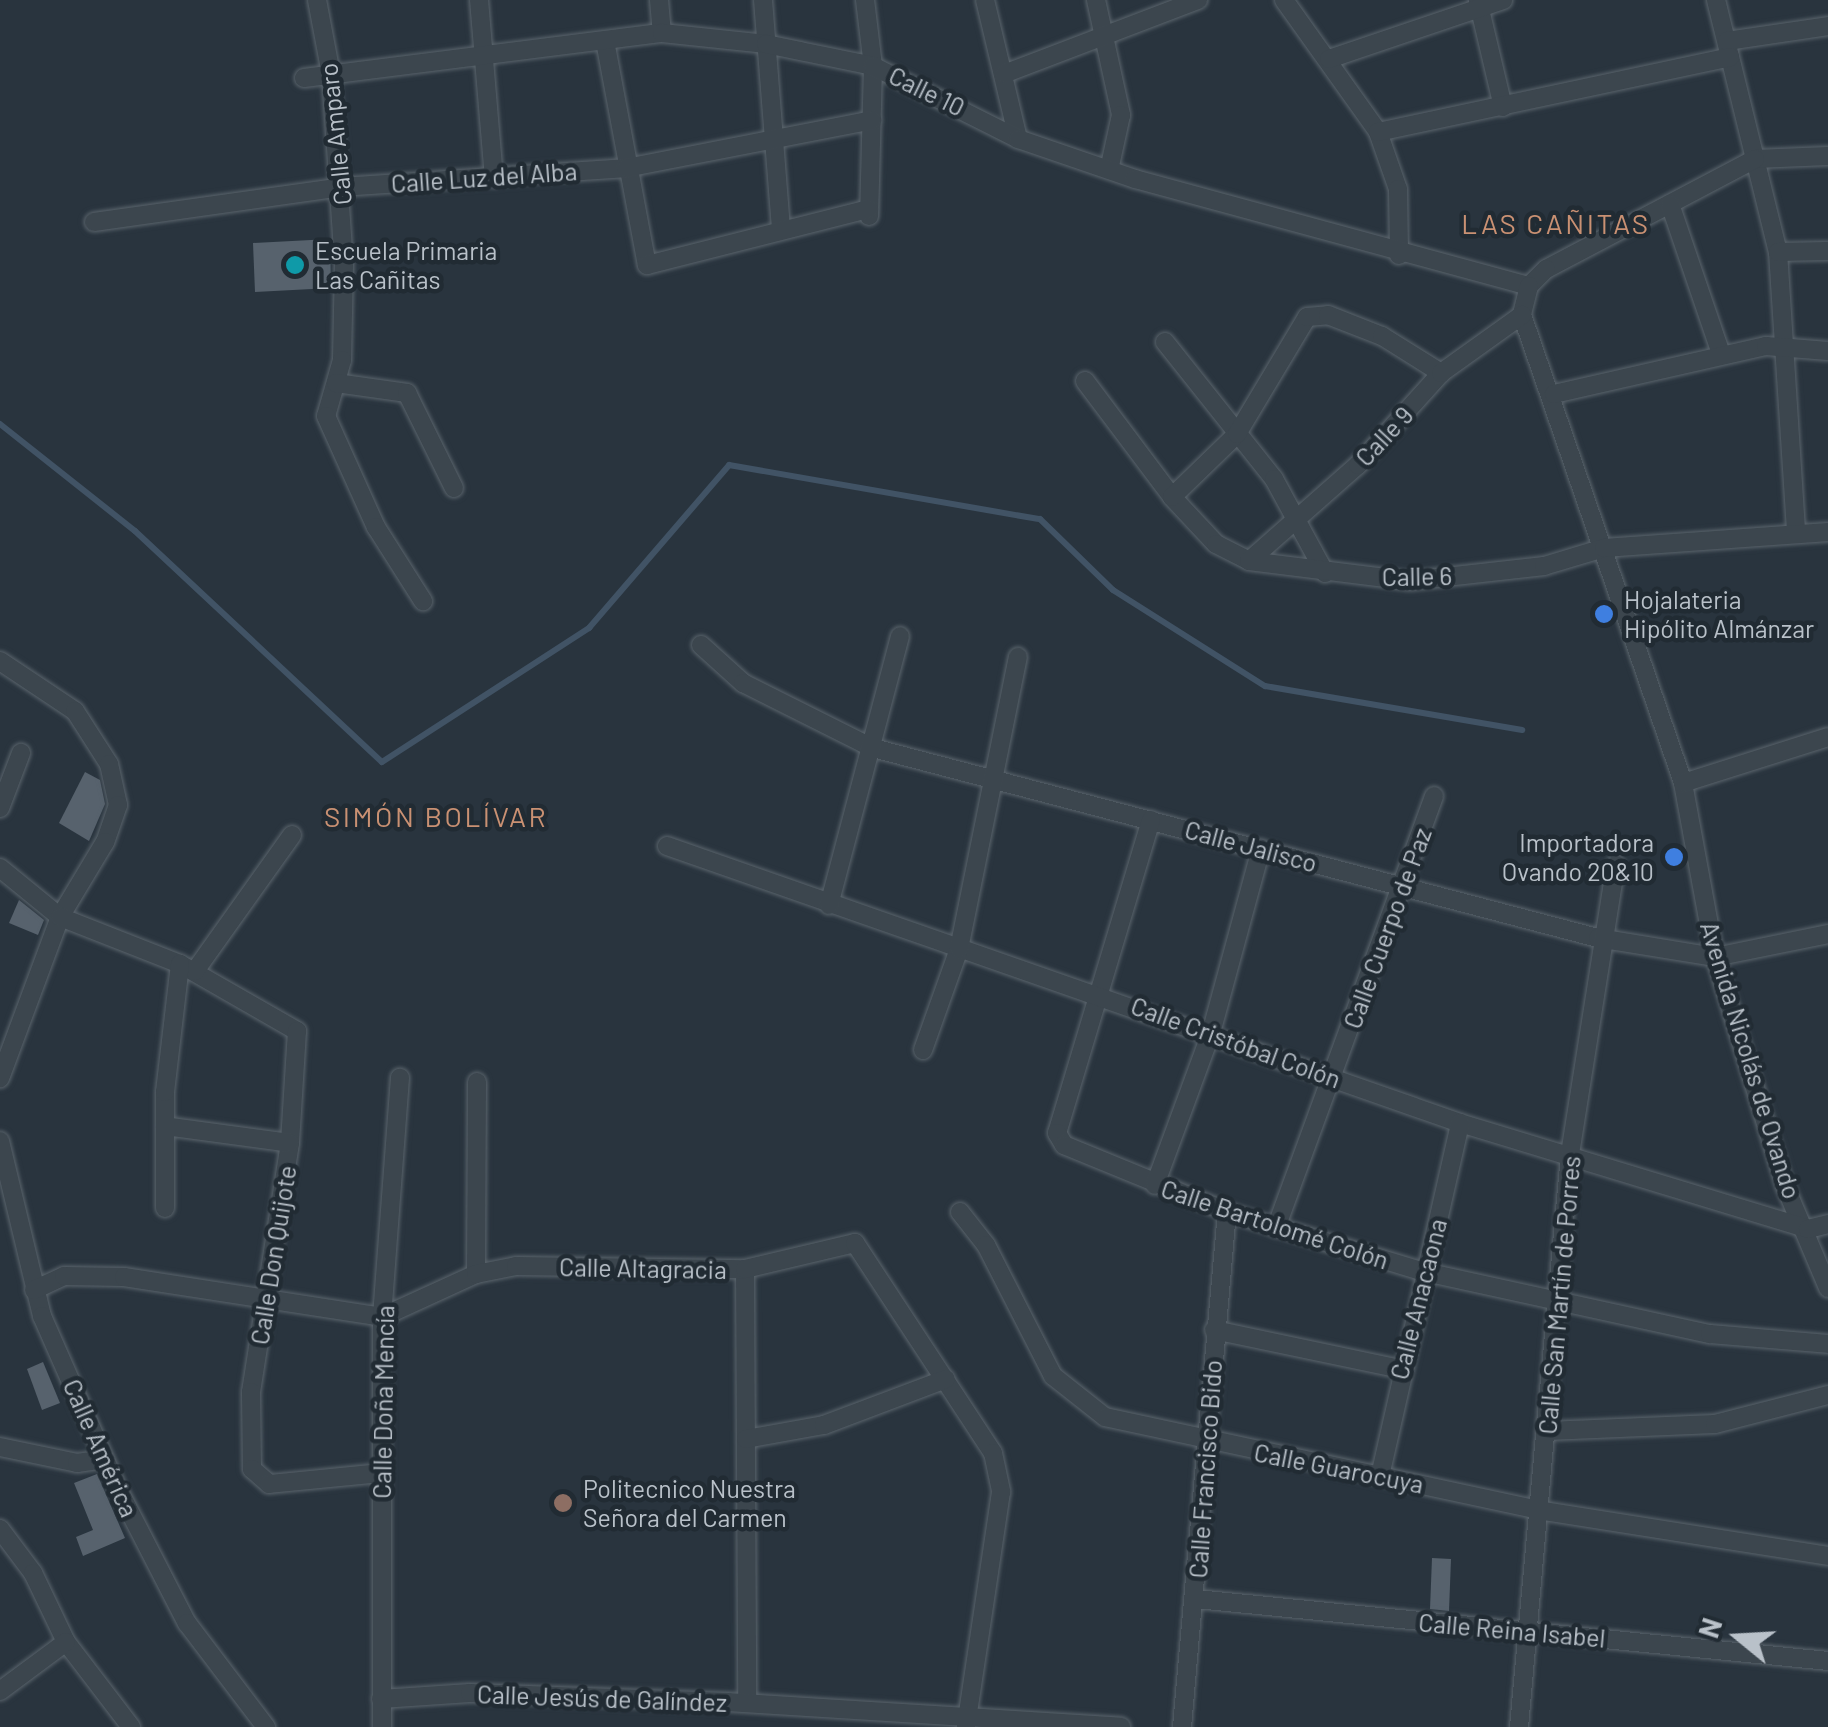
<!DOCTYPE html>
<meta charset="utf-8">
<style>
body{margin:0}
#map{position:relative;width:1828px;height:1727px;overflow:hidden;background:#29343e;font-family:Barlow,sans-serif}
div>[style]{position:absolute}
.stream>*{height:6px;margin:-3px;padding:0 3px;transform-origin:3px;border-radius:3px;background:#415365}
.building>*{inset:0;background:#57626d}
.roads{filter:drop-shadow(0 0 2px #5a646c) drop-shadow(0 0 2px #5a646c)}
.minor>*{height:18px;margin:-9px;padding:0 9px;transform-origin:9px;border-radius:9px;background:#3c464e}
.dots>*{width:28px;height:28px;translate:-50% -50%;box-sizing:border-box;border:5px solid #212b33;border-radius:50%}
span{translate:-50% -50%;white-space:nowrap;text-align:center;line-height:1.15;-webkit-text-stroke:9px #212b33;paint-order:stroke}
.street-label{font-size:25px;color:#b9c1c9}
.poi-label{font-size:25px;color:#b9c1c9}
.left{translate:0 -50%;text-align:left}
.right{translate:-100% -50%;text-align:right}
.neighbourhood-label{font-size:28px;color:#ca9173;letter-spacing:2.5px}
.north{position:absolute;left:1688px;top:1587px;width:100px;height:100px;-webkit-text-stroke:8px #212b33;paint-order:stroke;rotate:288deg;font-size:28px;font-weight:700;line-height:40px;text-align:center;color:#b9c1c9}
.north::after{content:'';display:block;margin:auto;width:35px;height:45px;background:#b9c1c9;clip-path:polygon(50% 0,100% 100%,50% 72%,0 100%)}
</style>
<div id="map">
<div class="stream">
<div style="left:0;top:424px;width:172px;rotate:38.4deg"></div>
<div style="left:135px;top:531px;width:338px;rotate:43.1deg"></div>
<div style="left:382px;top:762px;width:247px;rotate:-32.9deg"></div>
<div style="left:589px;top:628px;width:215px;rotate:-49.3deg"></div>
<div style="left:729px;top:465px;width:316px;rotate:9.9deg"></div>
<div style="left:1040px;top:519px;width:102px;rotate:44.2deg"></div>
<div style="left:1113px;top:590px;width:180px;rotate:32.3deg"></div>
<div style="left:1265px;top:686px;width:261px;rotate:9.7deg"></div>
</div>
<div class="building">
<div style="clip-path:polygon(330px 239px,331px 288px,255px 292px,253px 243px)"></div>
<div style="clip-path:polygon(85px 772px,100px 780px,105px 804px,89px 841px,59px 823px)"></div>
<div style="clip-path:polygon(19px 900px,44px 920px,38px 935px,9px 923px)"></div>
<div style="clip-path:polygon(43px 1362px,60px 1403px,42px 1410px,27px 1369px)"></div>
<div style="clip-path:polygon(97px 1474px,125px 1538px,83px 1556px,76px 1537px,93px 1530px,74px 1483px)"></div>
<div style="clip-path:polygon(1432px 1558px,1451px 1559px,1449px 1611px,1430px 1609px)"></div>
</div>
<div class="roads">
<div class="minor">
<div style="left:317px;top:0;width:75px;rotate:79.3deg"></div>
<div style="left:331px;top:74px;width:190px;rotate:86.1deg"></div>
<div style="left:344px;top:264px;width:96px;rotate:91.2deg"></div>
<div style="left:342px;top:360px;width:58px;rotate:105.9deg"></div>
<div style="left:326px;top:416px;width:122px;rotate:65.8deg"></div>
<div style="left:376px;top:527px;width:88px;rotate:57.6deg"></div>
<div style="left:479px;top:0;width:179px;rotate:85.2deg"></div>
<div style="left:659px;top:0;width:33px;rotate:85deg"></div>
<div style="left:763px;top:0;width:228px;rotate:85.5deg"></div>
<div style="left:865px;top:0;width:66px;rotate:83.1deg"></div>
<div style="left:873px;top:66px;width:150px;rotate:91.5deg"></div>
<div style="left:985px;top:0;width:143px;rotate:76.6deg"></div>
<div style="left:1096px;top:0;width:118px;rotate:77.7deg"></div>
<div style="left:1121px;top:115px;width:56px;rotate:102.3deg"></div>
<div style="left:1284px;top:0;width:162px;rotate:54.5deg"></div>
<div style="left:1378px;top:132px;width:60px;rotate:70.7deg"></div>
<div style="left:1398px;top:189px;width:66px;rotate:89.1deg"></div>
<div style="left:1716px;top:0;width:260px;rotate:76.2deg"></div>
<div style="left:1778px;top:252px;width:281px;rotate:86.3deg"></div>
<div style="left:1478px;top:1px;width:109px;rotate:76.7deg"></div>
<div style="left:605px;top:41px;width:228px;rotate:79.4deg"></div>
<div style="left:647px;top:265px;width:229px;rotate:-14.2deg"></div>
<div style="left:1727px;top:41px;width:102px;rotate:-8.4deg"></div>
<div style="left:1329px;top:59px;width:184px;rotate:-18.7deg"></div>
<div style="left:1004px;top:74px;width:208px;rotate:-20.9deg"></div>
<div style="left:304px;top:78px;width:361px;rotate:-7.2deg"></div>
<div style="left:662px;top:33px;width:105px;rotate:6deg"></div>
<div style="left:766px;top:44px;width:109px;rotate:11.6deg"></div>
<div style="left:873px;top:66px;width:162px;rotate:26.7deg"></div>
<div style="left:1018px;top:139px;width:124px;rotate:18.9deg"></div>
<div style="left:1135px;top:179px;width:408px;rotate:15.2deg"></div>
<div style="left:1378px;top:132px;width:360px;rotate:-12deg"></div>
<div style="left:1828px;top:156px;width:73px;rotate:177.6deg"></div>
<div style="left:1755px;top:159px;width:236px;rotate:152.2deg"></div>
<div style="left:1546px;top:269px;width:24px;rotate:135deg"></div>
<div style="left:1529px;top:286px;width:30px;rotate:104deg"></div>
<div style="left:1522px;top:315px;width:495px;rotate:71deg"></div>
<div style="left:1683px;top:783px;width:177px;rotate:79.6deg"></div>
<div style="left:1715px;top:957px;width:239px;rotate:73deg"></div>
<div style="left:1785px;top:1186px;width:111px;rotate:67.1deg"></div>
<div style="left:1670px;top:204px;width:158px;rotate:71.2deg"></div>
<div style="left:94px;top:222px;width:250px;rotate:-8deg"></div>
<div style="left:342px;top:187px;width:285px;rotate:-3.8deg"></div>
<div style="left:626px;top:168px;width:251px;rotate:-11deg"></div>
<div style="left:1778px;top:252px;width:50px;rotate:-1.1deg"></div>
<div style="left:1165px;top:342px;width:175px;rotate:51.5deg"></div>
<div style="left:1274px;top:479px;width:107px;rotate:61.5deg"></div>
<div style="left:1085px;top:381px;width:145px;rotate:53.1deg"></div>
<div style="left:1172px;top:497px;width:64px;rotate:46.9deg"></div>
<div style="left:1216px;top:544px;width:37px;rotate:27deg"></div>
<div style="left:1249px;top:561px;width:162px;rotate:7.1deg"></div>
<div style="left:1410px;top:581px;width:135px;rotate:-6.4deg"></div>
<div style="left:1544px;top:566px;width:63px;rotate:-16.7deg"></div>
<div style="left:1604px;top:548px;width:225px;rotate:-4.1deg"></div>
<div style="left:336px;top:383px;width:72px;rotate:8deg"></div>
<div style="left:407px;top:393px;width:106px;rotate:63.7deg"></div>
<div style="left:1554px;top:394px;width:217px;rotate:-12.8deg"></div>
<div style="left:1766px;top:346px;width:62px;rotate:4.6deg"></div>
<div style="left:1172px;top:497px;width:91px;rotate:-44.1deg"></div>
<div style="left:1237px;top:434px;width:136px;rotate:-59.1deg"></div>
<div style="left:1307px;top:317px;width:21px;rotate:-5deg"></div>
<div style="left:1328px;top:315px;width:58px;rotate:21.3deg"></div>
<div style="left:1382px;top:336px;width:70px;rotate:32.1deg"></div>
<div style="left:1249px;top:561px;width:145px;rotate:-41.4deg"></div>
<div style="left:1358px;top:465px;width:124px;rotate:-47.9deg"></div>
<div style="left:1441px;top:373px;width:100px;rotate:-35.6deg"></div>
<div style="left:701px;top:645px;width:57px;rotate:42.1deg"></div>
<div style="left:743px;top:683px;width:145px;rotate:26.6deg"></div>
<div style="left:873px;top:748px;width:749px;rotate:14.69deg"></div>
<div style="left:1598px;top:938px;width:119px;rotate:9.2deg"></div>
<div style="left:1715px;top:957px;width:115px;rotate:-11.5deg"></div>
<div style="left:0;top:661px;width:90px;rotate:33.7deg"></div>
<div style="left:75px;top:711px;width:63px;rotate:57.3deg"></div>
<div style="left:109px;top:764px;width:42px;rotate:77.6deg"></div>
<div style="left:118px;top:805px;width:39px;rotate:109deg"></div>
<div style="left:105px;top:842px;width:87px;rotate:121deg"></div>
<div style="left:60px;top:917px;width:172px;rotate:110.4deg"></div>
<div style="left:1683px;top:783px;width:152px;rotate:-17.6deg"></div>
<div style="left:0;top:808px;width:59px;rotate:-69.1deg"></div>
<div style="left:1151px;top:820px;width:327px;rotate:106.7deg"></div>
<div style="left:1057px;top:1133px;width:14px;rotate:60deg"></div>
<div style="left:1064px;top:1145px;width:176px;rotate:22.3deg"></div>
<div style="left:1227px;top:1212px;width:207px;rotate:16.9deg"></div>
<div style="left:1425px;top:1272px;width:292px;rotate:12.3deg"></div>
<div style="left:1710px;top:1334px;width:118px;rotate:4.8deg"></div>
<div style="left:667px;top:846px;width:840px;rotate:19.25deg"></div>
<div style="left:1460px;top:1123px;width:364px;rotate:16.9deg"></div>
<div style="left:1808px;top:1229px;width:21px;rotate:-14deg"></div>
<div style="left:0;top:868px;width:77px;rotate:39.2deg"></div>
<div style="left:60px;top:917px;width:129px;rotate:21.4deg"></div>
<div style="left:180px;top:964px;width:135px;rotate:29.8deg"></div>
<div style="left:297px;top:1031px;width:112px;rotate:93.6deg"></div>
<div style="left:290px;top:1143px;width:252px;rotate:98.9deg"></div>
<div style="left:251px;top:1392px;width:77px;rotate:89.3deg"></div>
<div style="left:252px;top:1469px;width:23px;rotate:41deg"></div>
<div style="left:269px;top:1484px;width:114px;rotate:-5.6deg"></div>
<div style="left:829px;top:905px;width:278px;rotate:-75.2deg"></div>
<div style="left:195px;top:971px;width:167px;rotate:-54.5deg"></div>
<div style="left:923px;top:1050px;width:107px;rotate:-70.4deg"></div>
<div style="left:959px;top:949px;width:298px;rotate:-78.6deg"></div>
<div style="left:165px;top:1126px;width:126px;rotate:7.7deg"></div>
<div style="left:0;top:1141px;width:180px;rotate:76.5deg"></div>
<div style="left:42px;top:1316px;width:189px;rotate:66.3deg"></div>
<div style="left:118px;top:1489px;width:151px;rotate:62.8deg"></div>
<div style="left:187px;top:1623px;width:131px;rotate:52.8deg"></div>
<div style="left:1155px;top:1185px;width:162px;rotate:-69.8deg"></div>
<div style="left:1211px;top:1033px;width:191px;rotate:-74.8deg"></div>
<div style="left:165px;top:1208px;width:116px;rotate:-90deg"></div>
<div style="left:165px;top:1092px;width:129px;rotate:-83.3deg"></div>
<div style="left:960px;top:1212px;width:42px;rotate:51.8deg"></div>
<div style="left:986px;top:1245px;width:147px;rotate:62.9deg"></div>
<div style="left:1053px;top:1376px;width:66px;rotate:38.3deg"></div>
<div style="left:1105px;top:1417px;width:449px;rotate:12.1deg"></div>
<div style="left:1544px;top:1511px;width:288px;rotate:9deg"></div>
<div style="left:1276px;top:1228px;width:460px;rotate:-69.9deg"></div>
<div style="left:745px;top:1269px;width:434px;rotate:89.7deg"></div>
<div style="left:476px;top:1274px;width:192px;rotate:-89.7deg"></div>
<div style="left:34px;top:1290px;width:33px;rotate:-25deg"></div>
<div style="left:64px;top:1276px;width:60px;rotate:1deg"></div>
<div style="left:124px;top:1277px;width:261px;rotate:8.8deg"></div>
<div style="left:382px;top:1317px;width:103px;rotate:-24.6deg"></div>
<div style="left:476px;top:1274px;width:41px;rotate:-11.3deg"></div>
<div style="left:516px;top:1266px;width:229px;rotate:0.8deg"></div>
<div style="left:745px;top:1269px;width:113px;rotate:-13.3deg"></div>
<div style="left:855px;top:1243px;width:251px;rotate:56.7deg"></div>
<div style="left:993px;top:1453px;width:40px;rotate:78deg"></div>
<div style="left:1001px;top:1492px;width:238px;rotate:98.5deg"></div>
<div style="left:1214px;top:1330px;width:190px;rotate:11.8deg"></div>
<div style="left:1547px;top:1431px;width:168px;rotate:-2.4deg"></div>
<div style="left:1715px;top:1424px;width:117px;rotate:-14.4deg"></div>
<div style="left:746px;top:1439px;width:79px;rotate:-10.2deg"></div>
<div style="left:824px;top:1425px;width:130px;rotate:-20.7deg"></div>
<div style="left:0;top:1447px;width:79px;rotate:11.7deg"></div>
<div style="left:77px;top:1463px;width:28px;rotate:-8deg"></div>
<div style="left:1380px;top:1476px;width:362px;rotate:-77.2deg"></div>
<div style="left:0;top:1529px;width:55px;rotate:53.1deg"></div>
<div style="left:33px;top:1573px;width:76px;rotate:64.4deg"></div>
<div style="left:66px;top:1642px;width:107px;rotate:52.6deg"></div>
<div style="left:1196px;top:1599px;width:635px;rotate:5.6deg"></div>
<div style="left:0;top:1691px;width:82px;rotate:-36.6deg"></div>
<div style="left:381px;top:1699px;width:89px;rotate:-3.9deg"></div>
<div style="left:470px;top:1693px;width:258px;rotate:2deg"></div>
<div style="left:728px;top:1702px;width:394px;rotate:3.6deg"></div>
<div style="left:382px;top:1727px;width:410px;rotate:-90deg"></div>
<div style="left:382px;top:1317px;width:240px;rotate:-85.7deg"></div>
<div style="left:1182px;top:1727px;width:517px;rotate:-85.01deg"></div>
<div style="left:1519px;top:1727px;width:575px;rotate:-84.91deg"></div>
<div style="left:1570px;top:1154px;width:293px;rotate:-81deg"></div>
</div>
</div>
<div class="dots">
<div style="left:295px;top:265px;background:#0f9aa8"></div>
<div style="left:1604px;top:614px;background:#3f7fe0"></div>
<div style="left:1674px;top:857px;background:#3f7fe0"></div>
<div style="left:563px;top:1503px;background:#8d6e63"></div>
</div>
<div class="street-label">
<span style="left:927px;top:91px;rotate:26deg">Calle 10</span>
<span style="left:335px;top:134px;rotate:-96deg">Calle Amparo</span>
<span style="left:484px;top:177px;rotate:-4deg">Calle Luz del Alba</span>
<span style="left:1384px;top:436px;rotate:-47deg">Calle 9</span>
<span style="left:1417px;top:576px;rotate:-1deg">Calle 6</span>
<span style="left:1251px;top:846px;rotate:15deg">Calle Jalisco</span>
<span style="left:1387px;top:928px;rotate:-70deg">Calle Cuerpo de Paz</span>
<span style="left:1236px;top:1042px;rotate:20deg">Calle Cristóbal Colón</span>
<span style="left:1751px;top:1060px;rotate:73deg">Avenida Nicolás de Ovando</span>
<span style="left:1275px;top:1224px;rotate:18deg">Calle Bartolomé Colón</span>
<span style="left:273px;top:1255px;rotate:-81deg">Calle Don Quijote</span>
<span style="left:643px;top:1268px;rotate:1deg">Calle Altagracia</span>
<span style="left:1559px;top:1295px;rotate:-85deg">Calle San Martín de Porres</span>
<span style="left:1418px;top:1299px;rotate:-76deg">Calle Anacaona</span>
<span style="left:383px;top:1402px;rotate:-89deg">Calle Doña Mencía</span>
<span style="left:101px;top:1448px;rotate:66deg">Calle América</span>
<span style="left:1339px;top:1468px;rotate:11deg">Calle Guarocuya</span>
<span style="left:1205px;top:1469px;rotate:-86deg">Calle Francisco Bido</span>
<span style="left:1512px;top:1630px;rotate:5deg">Calle Reina Isabel</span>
<span style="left:602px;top:1698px;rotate:2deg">Calle Jesús de Galíndez</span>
</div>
<div class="poi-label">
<span class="left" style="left:315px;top:265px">Escuela Primaria<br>Las Cañitas</span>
<span class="left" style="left:1624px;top:614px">Hojalateria<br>Hipólito Almánzar</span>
<span class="right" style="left:1654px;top:857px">Importadora<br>Ovando 20&amp;10</span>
<span class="left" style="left:583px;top:1503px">Politecnico Nuestra<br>Señora del Carmen</span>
</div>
<div class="neighbourhood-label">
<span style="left:1556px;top:223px">LAS CAÑITAS</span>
<span style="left:436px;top:816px">SIMÓN BOLÍVAR</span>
</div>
<div class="north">N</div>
</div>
